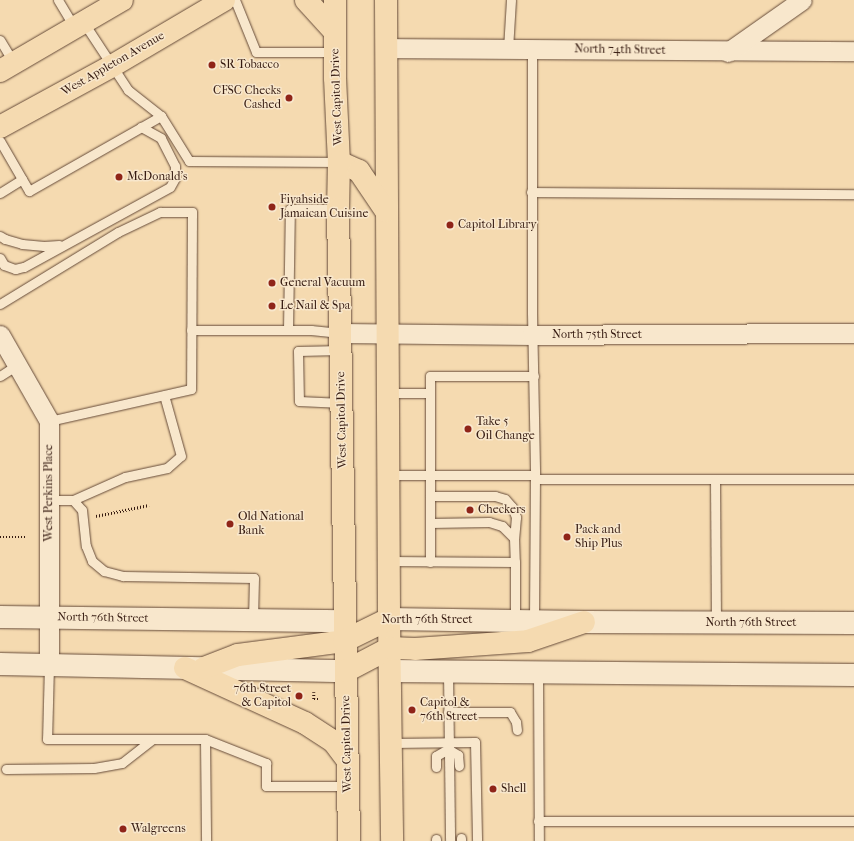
<!DOCTYPE html>
<style>
body{margin:0}
#map{position:relative;width:854px;height:841px;overflow:hidden;background:#f5dab0;font-family:"IM FELL French Canon",serif}
div>[style]{position:absolute}
.path>*{height:2.5px;margin-top:-1.25px;transform-origin:0;background:repeating-linear-gradient(90deg,#361b11 0 1px,transparent 0 3px)}
.roads{filter:drop-shadow(0 0 1px #664b39) drop-shadow(0 0 1px #664b39)}
.lane>*{height:9px;margin:-4.5px;padding:0 4.5px;transform-origin:4.5px;border-radius:4.5px;background:#f8e7cc}
.street>*{height:19px;margin:-9.5px;padding:0 9.5px;transform-origin:9.5px;border-radius:9.5px;background:#f8e7cc}
.secondary>*{height:22px;margin:-11px;padding:0 11px;transform-origin:11px;border-radius:11px;background:#f8e7cc}
.primary>*{height:22px;margin:-11px;padding:0 11px;transform-origin:11px;border-radius:11px;background:#f5dab0}
.dots>*{width:11px;height:11px;translate:-50% -50%;box-sizing:border-box;border:2px solid #f8e7cc;border-radius:50%}
span{translate:-50% -50%;white-space:nowrap;text-align:center;line-height:1.15;-webkit-text-stroke:3px #f8e7cc;paint-order:stroke}
.street-label{font-size:12px;color:#361b11}
.poi-label{font-size:12px;color:#361b11}
.left{translate:0 -50%;text-align:left}
.right{translate:-100% -50%;text-align:right}
</style>
<div id="map">
<div class="path">
<div style="left:96px;top:516px;width:54px;rotate:-11.7deg"></div>
<div style="left:0;top:537px;width:25px"></div>
<div style="left:314px;top:692px;width:7px;rotate:90deg"></div>
<div style="left:314px;top:699px;width:6px"></div>
</div>
<div class="roads">
<div class="lane">
<div style="left:58px;top:0;width:33px;rotate:59deg"></div>
<div style="left:235px;top:0;width:56px;rotate:68deg"></div>
<div style="left:256px;top:52px;width:79px"></div>
<div style="left:84px;top:23px;width:80px;rotate:56.7deg"></div>
<div style="left:128px;top:90px;width:42px;rotate:38.2deg"></div>
<div style="left:161px;top:116px;width:53px;rotate:58.1deg"></div>
<div style="left:189px;top:161px;width:150px;rotate:0.4deg"></div>
<div style="left:0;top:40px;width:27px;rotate:59deg"></div>
<div style="left:508px;top:49px;width:49px;rotate:-86.5deg"></div>
<div style="left:532px;top:49px;width:264px;rotate:90deg"></div>
<div style="left:532px;top:313px;width:162px;rotate:88.9deg"></div>
<div style="left:535px;top:475px;width:146px;rotate:90.4deg"></div>
<div style="left:0;top:141px;width:58px;rotate:59.9deg"></div>
<div style="left:29px;top:191px;width:152px;rotate:-29.6deg"></div>
<div style="left:531px;top:192px;width:323px;rotate:0.4deg"></div>
<div style="left:0;top:193px;width:26px;rotate:-32deg"></div>
<div style="left:0;top:236px;width:6px;rotate:31deg"></div>
<div style="left:5px;top:239px;width:18px;rotate:16deg"></div>
<div style="left:22px;top:244px;width:22px;rotate:5deg"></div>
<div style="left:44px;top:246px;width:15px;rotate:-4deg"></div>
<div style="left:0;top:258px;width:8px;rotate:60deg"></div>
<div style="left:4px;top:265px;width:12px;rotate:20deg"></div>
<div style="left:15px;top:269px;width:9px;rotate:-13deg"></div>
<div style="left:24px;top:267px;width:166px;rotate:-28.7deg"></div>
<div style="left:170px;top:187px;width:10px;rotate:-61deg"></div>
<div style="left:175px;top:178px;width:12px;rotate:-90deg"></div>
<div style="left:175px;top:166px;width:31px;rotate:-117deg"></div>
<div style="left:161px;top:138px;width:23px;rotate:-151deg"></div>
<div style="left:0;top:304px;width:138px;rotate:-31.4deg"></div>
<div style="left:118px;top:232px;width:47px;rotate:-25.5deg"></div>
<div style="left:160px;top:212px;width:32px"></div>
<div style="left:192px;top:212px;width:177px;rotate:90.3deg"></div>
<div style="left:191px;top:389px;width:146px;rotate:167.3deg"></div>
<div style="left:191px;top:330px;width:120px"></div>
<div style="left:311px;top:330px;width:29px;rotate:6deg"></div>
<div style="left:288px;top:330px;width:121px;rotate:-89.1deg"></div>
<div style="left:290px;top:209px;width:48px"></div>
<div style="left:341px;top:350px;width:43px;rotate:178.7deg"></div>
<div style="left:298px;top:351px;width:50px;rotate:88.9deg"></div>
<div style="left:299px;top:401px;width:43px;rotate:2.7deg"></div>
<div style="left:0;top:376px;width:20px;rotate:-33deg"></div>
<div style="left:387px;top:393px;width:43px"></div>
<div style="left:388px;top:475px;width:147px"></div>
<div style="left:535px;top:479px;width:319px"></div>
<div style="left:715px;top:479px;width:144px;rotate:89.6deg"></div>
<div style="left:430px;top:496px;width:65px"></div>
<div style="left:495px;top:496px;width:10px;rotate:17deg"></div>
<div style="left:505px;top:499px;width:11px;rotate:49deg"></div>
<div style="left:512px;top:507px;width:11px;rotate:68deg"></div>
<div style="left:516px;top:517px;width:21px;rotate:95deg"></div>
<div style="left:49px;top:500px;width:24px"></div>
<div style="left:73px;top:500px;width:57px;rotate:-23.9deg"></div>
<div style="left:125px;top:477px;width:43px;rotate:-12.1deg"></div>
<div style="left:167px;top:468px;width:18px;rotate:-41deg"></div>
<div style="left:181px;top:456px;width:63px;rotate:-105.6deg"></div>
<div style="left:73px;top:500px;width:13px;rotate:48deg"></div>
<div style="left:82px;top:510px;width:36px;rotate:84deg"></div>
<div style="left:86px;top:546px;width:16px;rotate:68deg"></div>
<div style="left:92px;top:561px;width:16px;rotate:40deg"></div>
<div style="left:104px;top:571px;width:20px;rotate:15deg"></div>
<div style="left:123px;top:576px;width:131px;rotate:0.9deg"></div>
<div style="left:254px;top:578px;width:42px;rotate:91.4deg"></div>
<div style="left:430px;top:523px;width:59px;rotate:-1deg"></div>
<div style="left:489px;top:522px;width:14px;rotate:17deg"></div>
<div style="left:502px;top:526px;width:17px;rotate:45deg"></div>
<div style="left:514px;top:538px;width:24px;rotate:88deg"></div>
<div style="left:388px;top:561px;width:127px;rotate:0.5deg"></div>
<div style="left:515px;top:562px;width:60px;rotate:90deg"></div>
<div style="left:430px;top:562px;width:186px;rotate:-90deg"></div>
<div style="left:430px;top:376px;width:104px"></div>
<div style="left:49px;top:665px;width:74px;rotate:91.5deg"></div>
<div style="left:47px;top:739px;width:158px"></div>
<div style="left:205px;top:739px;width:66px;rotate:21.5deg"></div>
<div style="left:266px;top:763px;width:23px;rotate:90deg"></div>
<div style="left:266px;top:786px;width:82px"></div>
<div style="left:448px;top:671px;width:170px;rotate:89.3deg"></div>
<div style="left:538px;top:672px;width:169px;rotate:89.7deg"></div>
<div style="left:448px;top:712px;width:62px"></div>
<div style="left:510px;top:712px;width:12px;rotate:59deg"></div>
<div style="left:516px;top:722px;width:8px;rotate:83deg"></div>
<div style="left:205px;top:739px;width:102px;rotate:89.4deg"></div>
<div style="left:391px;top:743px;width:84px;rotate:-0.7deg"></div>
<div style="left:475px;top:742px;width:99px;rotate:88.8deg"></div>
<div style="left:448px;top:749px;width:12px;rotate:31deg"></div>
<div style="left:458px;top:755px;width:11px;rotate:85deg"></div>
<div style="left:436px;top:767px;width:11px;rotate:-90deg"></div>
<div style="left:436px;top:756px;width:14px;rotate:-30deg"></div>
<div style="left:6px;top:769px;width:88px;rotate:-0.7deg"></div>
<div style="left:94px;top:768px;width:28px;rotate:-10deg"></div>
<div style="left:122px;top:763px;width:39px;rotate:-38deg"></div>
<div style="left:538px;top:821px;width:316px"></div>
<div style="left:461px;top:838px;width:3px;rotate:90deg"></div>
<div style="left:436px;top:839px;width:2px;rotate:90deg"></div>
</div>
<div class="street">
<div style="left:385px;top:48px;width:469px;rotate:0.4deg"></div>
<div style="left:728px;top:52px;width:90px;rotate:-35.1deg"></div>
<div style="left:340px;top:333px;width:192px;rotate:0.6deg"></div>
<div style="left:532px;top:335px;width:322px;rotate:-0.4deg"></div>
<div style="left:0;top:335px;width:99px;rotate:60.3deg"></div>
<div style="left:49px;top:421px;width:244px;rotate:90deg"></div>
</div>
<div class="secondary">
<div style="left:0;top:617px;width:345px;rotate:0.7deg"></div>
<div style="left:389px;top:619px;width:195px;rotate:0.9deg"></div>
<div style="left:584px;top:622px;width:270px;rotate:0.2deg"></div>
<div style="left:0;top:664px;width:346px;rotate:1.2deg"></div>
<div style="left:390px;top:671px;width:464px;rotate:0.5deg"></div>
</div>
<div class="primary">
<div style="left:306px;top:0;width:43px;rotate:47.8deg"></div>
<div style="left:335px;top:0;width:78px;rotate:90deg"></div>
<div style="left:335px;top:78px;width:84px;rotate:87.3deg"></div>
<div style="left:339px;top:162px;width:47px;rotate:91.2deg"></div>
<div style="left:338px;top:209px;width:632px;rotate:89deg"></div>
<div style="left:386px;top:0;width:619px;rotate:89.72deg"></div>
<div style="left:389px;top:619px;width:222px;rotate:89.2deg"></div>
<div style="left:0;top:71px;width:141px;rotate:-30.2deg"></div>
<div style="left:0;top:127px;width:128px;rotate:-28.6deg"></div>
<div style="left:112px;top:66px;width:130px;rotate:-30.5deg"></div>
<div style="left:339px;top:162px;width:22px;rotate:24deg"></div>
<div style="left:359px;top:171px;width:48px;rotate:56deg"></div>
<div style="left:185px;top:668px;width:132px;rotate:24.6deg"></div>
<div style="left:305px;top:723px;width:33px;rotate:33deg"></div>
<div style="left:333px;top:741px;width:25px;rotate:53deg"></div>
<div style="left:204px;top:668px;width:36px;rotate:-21deg"></div>
<div style="left:238px;top:655px;width:107px;rotate:-7.5deg"></div>
<div style="left:344px;top:641px;width:50px;rotate:-26.1deg"></div>
<div style="left:346px;top:671px;width:50px;rotate:-27.6deg"></div>
<div style="left:390px;top:648px;width:25px;rotate:2deg"></div>
<div style="left:415px;top:649px;width:113px;rotate:-4deg"></div>
<div style="left:528px;top:641px;width:59px;rotate:-18.7deg"></div>
</div>
</div>
<div class="dots">
<div style="left:212px;top:65px;background:#8f2418"></div>
<div style="left:289px;top:98px;background:#8f2418"></div>
<div style="left:119px;top:177px;background:#8f2418"></div>
<div style="left:272px;top:207px;background:#8f2418"></div>
<div style="left:450px;top:225px;background:#8f2418"></div>
<div style="left:272px;top:283px;background:#8f2418"></div>
<div style="left:272px;top:306px;background:#8f2418"></div>
<div style="left:468px;top:429px;background:#8f2418"></div>
<div style="left:470px;top:510px;background:#8f2418"></div>
<div style="left:230px;top:524px;background:#8f2418"></div>
<div style="left:567px;top:537px;background:#8f2418"></div>
<div style="left:299px;top:696px;background:#8f2418"></div>
<div style="left:412px;top:710px;background:#8f2418"></div>
<div style="left:493px;top:789px;background:#8f2418"></div>
<div style="left:123px;top:829px;background:#8f2418"></div>
</div>
<div class="street-label">
<span style="left:620px;top:50px;rotate:1deg">North 74th Street</span>
<span style="left:113px;top:64px;rotate:-30deg">West Appleton Avenue</span>
<span style="left:337px;top:97px;rotate:-92deg">West Capitol Drive</span>
<span style="left:597px;top:335px">North 75th Street</span>
<span style="left:342px;top:420px;rotate:-91deg">West Capitol Drive</span>
<span style="left:49px;top:493px;rotate:-90deg">West Perkins Place</span>
<span style="left:103px;top:618px;rotate:1deg">North 76th Street</span>
<span style="left:427px;top:620px">North 76th Street</span>
<span style="left:751px;top:623px">North 76th Street</span>
<span style="left:347px;top:744px;rotate:-91deg">West Capitol Drive</span>
</div>
<div class="poi-label">
<span class="left" style="left:220px;top:65px">SR Tobacco</span>
<span class="right" style="left:281px;top:98px">CFSC Checks<br>Cashed</span>
<span class="left" style="left:127px;top:177px">McDonald's</span>
<span class="left" style="left:280px;top:207px">Fiyahside<br>Jamaican Cuisine</span>
<span class="left" style="left:458px;top:225px">Capitol Library</span>
<span class="left" style="left:280px;top:283px">General Vacuum</span>
<span class="left" style="left:280px;top:306px">Le Nail &amp; Spa</span>
<span class="left" style="left:476px;top:429px">Take 5<br>Oil Change</span>
<span class="left" style="left:478px;top:510px">Checkers</span>
<span class="left" style="left:238px;top:524px">Old National<br>Bank</span>
<span class="left" style="left:575px;top:537px">Pack and<br>Ship Plus</span>
<span class="right" style="left:291px;top:696px">76th Street<br>&amp; Capitol</span>
<span class="left" style="left:420px;top:710px">Capitol &amp;<br>76th Street</span>
<span class="left" style="left:501px;top:789px">Shell</span>
<span class="left" style="left:131px;top:829px">Walgreens</span>
</div>
</div>
